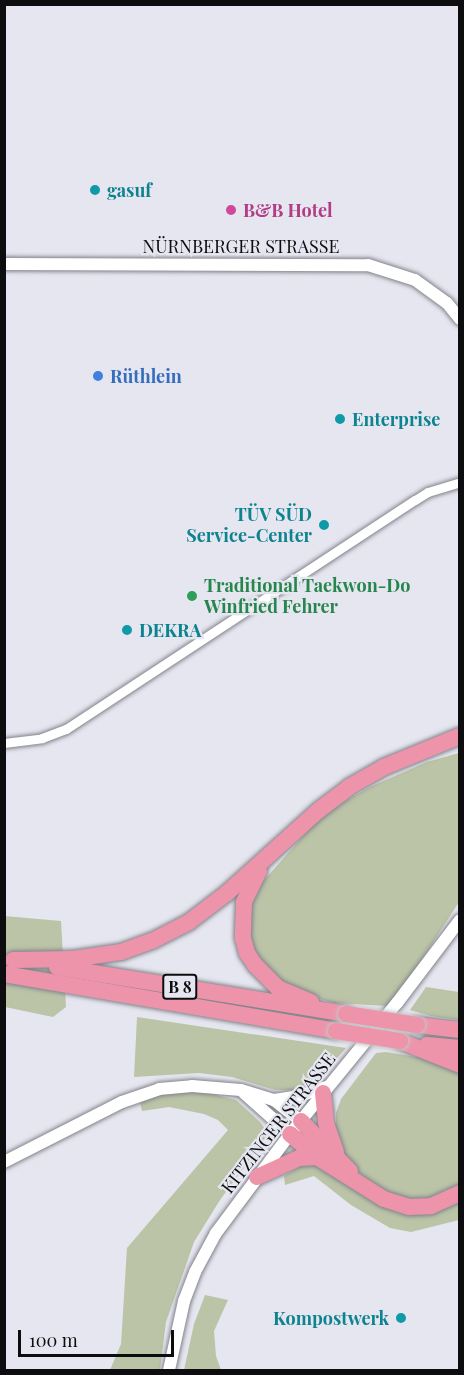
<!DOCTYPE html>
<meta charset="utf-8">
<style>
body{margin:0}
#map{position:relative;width:464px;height:1375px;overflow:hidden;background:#e5e6ef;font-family:"Playfair Display",serif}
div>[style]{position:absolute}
.green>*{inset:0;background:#bbc4a6}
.roads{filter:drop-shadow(0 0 2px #82838b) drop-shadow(0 0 2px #82838b)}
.minor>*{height:9px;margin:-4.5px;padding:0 4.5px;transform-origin:4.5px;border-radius:4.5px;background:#fff}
.tertiary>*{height:12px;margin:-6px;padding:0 6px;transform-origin:6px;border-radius:6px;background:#fff}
.trunk>*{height:16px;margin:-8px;padding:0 8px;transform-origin:8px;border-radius:8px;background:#ee94aa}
.bridges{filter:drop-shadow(0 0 2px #c5c5c6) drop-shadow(0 0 2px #c5c5c6)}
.trunk-bridge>*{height:16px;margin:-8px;padding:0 8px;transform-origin:8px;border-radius:8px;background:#ee94aa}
.dots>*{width:16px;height:16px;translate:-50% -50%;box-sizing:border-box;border:3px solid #e5e6ef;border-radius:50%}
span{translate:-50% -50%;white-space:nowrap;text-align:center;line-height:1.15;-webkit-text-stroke:4.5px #e5e6ef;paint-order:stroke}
.shield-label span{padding:2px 4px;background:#e5e6ef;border:2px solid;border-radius:4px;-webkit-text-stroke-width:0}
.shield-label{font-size:16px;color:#0d0d10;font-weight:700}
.culture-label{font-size:18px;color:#0d838f;font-weight:700}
.left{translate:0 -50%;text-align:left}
.right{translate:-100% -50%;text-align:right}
.hotel-label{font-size:18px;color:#b23c85;font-weight:700}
.street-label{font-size:18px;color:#0d0d10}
.shop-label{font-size:18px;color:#366cbe;font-weight:700}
.leisure-label{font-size:18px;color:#27864d;font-weight:700}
.frame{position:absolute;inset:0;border:6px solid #0d0d10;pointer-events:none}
.scale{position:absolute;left:18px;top:1330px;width:156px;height:27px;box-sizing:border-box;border:3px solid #0d0d10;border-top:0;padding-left:8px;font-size:18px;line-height:21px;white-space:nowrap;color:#0d0d10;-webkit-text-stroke:4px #e5e6ef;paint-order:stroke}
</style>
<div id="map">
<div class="green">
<div style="clip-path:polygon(459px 753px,459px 902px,399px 995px,387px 1006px,334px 1003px,295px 992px,253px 957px,247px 917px,258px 887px,313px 825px,343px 802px,372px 786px,427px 762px)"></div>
<div style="clip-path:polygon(4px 916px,61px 921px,66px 1007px,53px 1017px,5px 1007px)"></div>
<div style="clip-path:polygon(426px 987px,459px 992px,459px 1020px,431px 1016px,410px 1010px)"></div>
<div style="clip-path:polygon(137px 1017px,346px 1048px,322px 1075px,297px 1090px,275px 1090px,232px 1077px,199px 1073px,134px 1077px)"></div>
<div style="clip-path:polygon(386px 1052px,423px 1058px,459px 1072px,459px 1185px,428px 1200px,396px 1198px,367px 1182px,339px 1147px,331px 1125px,336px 1123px,336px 1113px,341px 1099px,376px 1053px)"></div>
<div style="clip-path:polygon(192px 1089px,236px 1100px,260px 1122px,266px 1130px,266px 1138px,220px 1200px,194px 1242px,166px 1322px,160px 1370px,110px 1370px,121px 1344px,127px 1248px,228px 1130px,218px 1120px,204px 1114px,169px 1107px,142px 1111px,139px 1098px)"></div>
<div style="clip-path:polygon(301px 1163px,317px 1163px,381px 1205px,459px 1200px,459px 1220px,411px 1232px,390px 1228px,351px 1205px,314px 1176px,285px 1185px,284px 1176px,301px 1166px)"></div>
<div style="clip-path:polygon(205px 1295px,228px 1300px,214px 1331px,216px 1356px,221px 1370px,184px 1370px,194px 1324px)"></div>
</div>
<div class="roads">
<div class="minor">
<div style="left:4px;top:743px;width:38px;rotate:-7deg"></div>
<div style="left:42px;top:738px;width:26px;rotate:-21deg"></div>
<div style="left:66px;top:729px;width:417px;rotate:-33.3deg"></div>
<div style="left:415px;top:500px;width:15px;rotate:-32deg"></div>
<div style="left:428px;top:492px;width:34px;rotate:-17deg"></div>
</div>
<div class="tertiary">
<div style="left:4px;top:264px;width:364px;rotate:0.2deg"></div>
<div style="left:368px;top:265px;width:49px;rotate:17.7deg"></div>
<div style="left:415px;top:280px;width:39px;rotate:36deg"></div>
<div style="left:447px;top:303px;width:21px;rotate:51deg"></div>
<div style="left:244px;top:1093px;width:62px;rotate:41.7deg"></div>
<div style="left:274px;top:1100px;width:25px;rotate:-9deg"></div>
<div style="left:299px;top:1096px;width:29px;rotate:-18deg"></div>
<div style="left:4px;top:1162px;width:132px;rotate:-27deg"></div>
<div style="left:122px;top:1102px;width:39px;rotate:-19deg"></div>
<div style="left:159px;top:1089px;width:33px;rotate:-5deg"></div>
<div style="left:192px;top:1086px;width:49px;rotate:4.7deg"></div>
<div style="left:241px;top:1090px;width:34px;rotate:17deg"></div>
<div style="left:274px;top:1100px;width:34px;rotate:38deg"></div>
<div style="left:169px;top:1370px;width:71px;rotate:-77.7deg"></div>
<div style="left:184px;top:1301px;width:31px;rotate:-69deg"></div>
<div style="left:195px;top:1272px;width:44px;rotate:-61.7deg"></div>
<div style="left:216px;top:1233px;width:124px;rotate:-53.2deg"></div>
<div style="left:290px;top:1134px;width:169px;rotate:-50.8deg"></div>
<div style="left:397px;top:1003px;width:104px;rotate:-52.8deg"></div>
</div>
<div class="trunk">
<div style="left:259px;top:871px;width:34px;rotate:116deg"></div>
<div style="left:244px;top:902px;width:36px;rotate:92deg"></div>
<div style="left:243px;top:938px;width:16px;rotate:75deg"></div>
<div style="left:247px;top:953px;width:14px;rotate:56deg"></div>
<div style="left:255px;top:965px;width:33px;rotate:45deg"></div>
<div style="left:278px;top:988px;width:36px;rotate:23deg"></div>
<div style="left:13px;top:960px;width:60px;rotate:-1deg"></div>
<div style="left:73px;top:959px;width:49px;rotate:-8.3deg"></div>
<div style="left:121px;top:952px;width:33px;rotate:-20deg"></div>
<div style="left:152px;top:941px;width:42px;rotate:-27.2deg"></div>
<div style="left:189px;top:922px;width:48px;rotate:-37.3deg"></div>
<div style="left:227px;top:893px;width:124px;rotate:-42.1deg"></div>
<div style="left:319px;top:810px;width:38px;rotate:-37deg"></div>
<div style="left:349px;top:787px;width:40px;rotate:-29.7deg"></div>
<div style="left:384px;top:767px;width:82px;rotate:-22.2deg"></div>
<div style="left:57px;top:967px;width:293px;rotate:9.2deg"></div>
<div style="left:4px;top:974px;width:337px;rotate:9.7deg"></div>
<div style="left:417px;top:1025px;width:43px;rotate:6.6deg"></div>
<div style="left:400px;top:1041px;width:65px;rotate:21.8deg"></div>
<div style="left:427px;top:1045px;width:33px;rotate:5deg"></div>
<div style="left:323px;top:1093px;width:30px;rotate:84deg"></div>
<div style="left:326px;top:1123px;width:31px;rotate:71deg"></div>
<div style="left:301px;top:1121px;width:70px;rotate:45.6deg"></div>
<div style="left:290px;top:1134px;width:35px;rotate:40deg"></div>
<div style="left:317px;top:1157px;width:79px;rotate:32.1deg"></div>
<div style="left:384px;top:1199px;width:25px;rotate:18deg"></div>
<div style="left:408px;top:1207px;width:23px;rotate:-2deg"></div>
<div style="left:431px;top:1206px;width:32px;rotate:-24deg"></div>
<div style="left:257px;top:1177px;width:46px;rotate:-24.3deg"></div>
<div style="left:299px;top:1158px;width:18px;rotate:-3deg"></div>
</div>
</div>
<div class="bridges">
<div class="trunk-bridge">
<div style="left:346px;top:1014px;width:72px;rotate:8.8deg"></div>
<div style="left:336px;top:1031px;width:65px;rotate:8.9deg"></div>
</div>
</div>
<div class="dots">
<div style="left:95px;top:190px;background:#0f9aa8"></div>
<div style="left:231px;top:210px;background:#d1479c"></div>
<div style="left:98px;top:376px;background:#3f7fe0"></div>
<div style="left:340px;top:419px;background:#0f9aa8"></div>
<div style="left:324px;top:525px;background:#0f9aa8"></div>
<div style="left:192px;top:596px;background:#2e9e5b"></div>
<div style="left:127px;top:630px;background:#0f9aa8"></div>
<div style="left:401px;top:1318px;background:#0f9aa8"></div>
</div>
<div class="shield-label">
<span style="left:180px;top:987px">B 8</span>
</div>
<div class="culture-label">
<span class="left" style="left:107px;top:190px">gasuf</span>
<span class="left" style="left:352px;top:419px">Enterprise</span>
<span class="right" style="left:312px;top:525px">TÜV SÜD<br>Service-Center</span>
<span class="left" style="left:139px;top:630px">DEKRA</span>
<span class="right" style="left:389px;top:1318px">Kompostwerk</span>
</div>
<div class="hotel-label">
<span class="left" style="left:243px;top:210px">B&amp;B Hotel</span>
</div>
<div class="street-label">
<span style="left:241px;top:246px">NÜRNBERGER STRASSE</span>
<span style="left:278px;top:1123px;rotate:-52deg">KITZINGER STRASSE</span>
</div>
<div class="shop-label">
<span class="left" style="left:110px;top:376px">Rüthlein</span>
</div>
<div class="leisure-label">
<span class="left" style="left:204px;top:596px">Traditional Taekwon-Do<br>Winfried Fehrer</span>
</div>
<div class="frame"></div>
<div class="scale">100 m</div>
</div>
